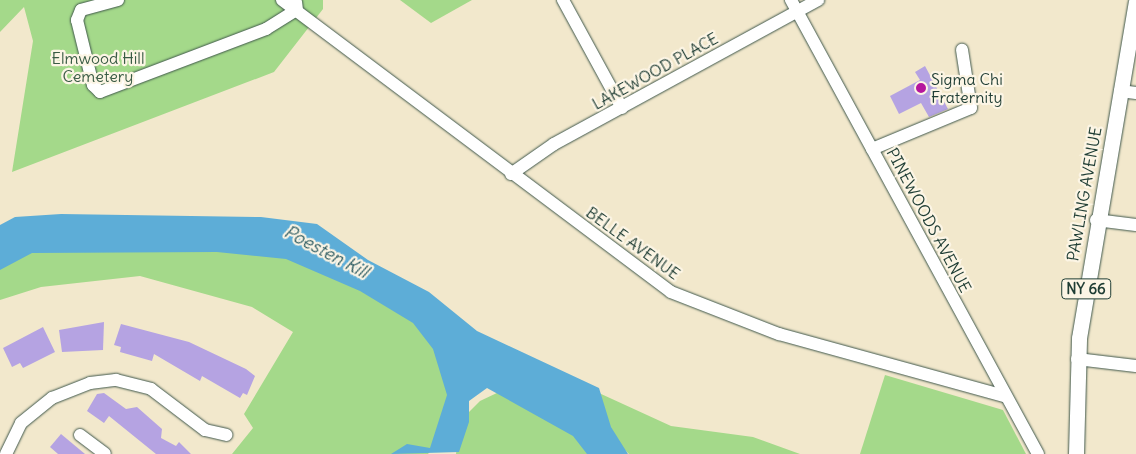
<!DOCTYPE html>
<style>
body{margin:0}
#map{position:relative;width:1136px;height:454px;overflow:hidden;background:#f2e8cc;font-family:Delius,sans-serif}
div>[style]{position:absolute}
.green>*{inset:0;background:#a4d98a}
.water>*{inset:0;background:#5dadd7}
.building>*{inset:0;background:#b5a3e2}
.roads{filter:drop-shadow(0 0 1px #3f574b) drop-shadow(0 0 1px #3f574b)}
.minor>*{height:12px;margin:-6px;padding:0 6px;transform-origin:6px;border-radius:6px;background:#fff}
.major>*{height:15px;margin:-7.5px;padding:0 7.5px;transform-origin:7.5px;border-radius:7.5px;background:#fff}
.dots>*{width:14px;height:14px;translate:-50% -50%;box-sizing:border-box;border:2px solid #fcf5e5;border-radius:50%}
span{translate:-50% -50%;white-space:nowrap;text-align:center;line-height:1.15;-webkit-text-stroke:4.5px #fcf5e5;paint-order:stroke}
.shield-label span{padding:1px 4px;background:#fcf5e5;border:1px solid;border-radius:4px;-webkit-text-stroke-width:0}
.shield-label{font-size:15px;color:#1f3d34;font-weight:700}
.park-label{font-size:16px;color:#3a5c45}
.street-label{font-size:16px;color:#1f3d34}
.poi-label{font-size:16px;color:#1f3d34}
.left{translate:0 -50%;text-align:left}
.water-label{font-size:18px;color:#325f65;font-style:italic}
</style>
<div id="map">
<div class="green">
<div style="clip-path:polygon(0 0,323px 0,323px 9px,274px 72px,12px 172px,33px 41px,24px 7px,0 32px)"></div>
<div style="clip-path:polygon(400px 0,472px 0,431px 23px)"></div>
<div style="clip-path:polygon(188px 243px,292px 258px,356px 285px,414px 320px,437px 348px,450px 394px,432px 449px,428px 454px,232px 454px,253px 428px,244px 414px,293px 332px,252px 307px,140px 276px,41px 287px,0 300px,0 265px,36px 246px)"></div>
<div style="clip-path:polygon(540px 366px,671px 426px,753px 437px,800px 454px,629px 454px)"></div>
<div style="clip-path:polygon(885px 375px,1003px 410px,1026px 454px,860px 454px)"></div>
<div style="clip-path:polygon(520px 382px,595px 454px,456px 454px,460px 421px,480px 401px)"></div>
</div>
<div class="water">
<div style="clip-path:polygon(61px 214px,261px 217px,317px 224px,368px 260px,429px 292px,477px 331px,599px 388px,611px 427px,628px 454px,587px 454px,573px 436px,487px 388px,469px 401px,469px 422px,459px 452px,391px 454px,407px 444px,430px 448px,447px 395px,433px 349px,413px 323px,360px 291px,286px 259px,217px 252px,32px 253px,0 270px,0 225px,15px 217px)"></div>
</div>
<div class="building">
<div style="clip-path:polygon(925px 66px,948px 109px,929px 117px,921px 103px,899px 114px,890px 96px,920px 80px,915px 72px)"></div>
<div style="clip-path:polygon(104px 322px,103px 350px,62px 352px,59px 330px)"></div>
<div style="clip-path:polygon(121px 324px,189px 342px,246px 369px,255px 376px,247px 395px,243px 393px,240px 398px,202px 376px,200px 381px,154px 354px,152px 361px,120px 352px,121px 347px,114px 345px)"></div>
<div style="clip-path:polygon(43px 327px,55px 352px,23px 368px,20px 363px,12px 367px,3px 348px)"></div>
<div style="clip-path:polygon(104px 393px,126px 409px,137px 407px,162px 429px,161px 438px,176px 446px,179px 442px,191px 454px,156px 454px,109px 416px,104px 423px,87px 411px,97px 394px)"></div>
<div style="clip-path:polygon(61px 434px,85px 454px,58px 454px,50px 447px)"></div>
</div>
<div class="roads">
<div class="minor">
<div style="left:118px;top:0;width:38px;rotate:165deg"></div>
<div style="left:81px;top:10px;width:11px;rotate:112deg"></div>
<div style="left:77px;top:20px;width:67px;rotate:76.2deg"></div>
<div style="left:93px;top:85px;width:10px;rotate:45deg"></div>
<div style="left:100px;top:92px;width:178px;rotate:-20.8deg"></div>
<div style="left:266px;top:29px;width:36px;rotate:-32deg"></div>
<div style="left:297px;top:10px;width:8px;rotate:-97deg"></div>
<div style="left:282px;top:0;width:486px;rotate:36.9deg"></div>
<div style="left:671px;top:292px;width:116px;rotate:21.3deg"></div>
<div style="left:779px;top:334px;width:233px;rotate:15.4deg"></div>
<div style="left:563px;top:0;width:123px;rotate:61.4deg"></div>
<div style="left:791px;top:0;width:517px;rotate:61.45deg"></div>
<div style="left:1120px;top:91px;width:16px;rotate:7deg"></div>
<div style="left:872px;top:149px;width:107px;rotate:-22.5deg"></div>
<div style="left:971px;top:108px;width:59px;rotate:-98.8deg"></div>
<div style="left:511px;top:174px;width:52px;rotate:-34.9deg"></div>
<div style="left:554px;top:144px;width:301px;rotate:-28.6deg"></div>
<div style="left:1096px;top:220px;width:40px;rotate:7.1deg"></div>
<div style="left:1077px;top:359px;width:59px;rotate:6.8deg"></div>
<div style="left:80px;top:435px;width:31px;rotate:37deg"></div>
<div style="left:6px;top:454px;width:34px;rotate:-64deg"></div>
<div style="left:21px;top:423px;width:40px;rotate:-39deg"></div>
<div style="left:52px;top:398px;width:41px;rotate:-21.5deg"></div>
<div style="left:90px;top:383px;width:26px;rotate:-7deg"></div>
<div style="left:116px;top:380px;width:36px;rotate:14deg"></div>
<div style="left:151px;top:389px;width:68px;rotate:37.2deg"></div>
<div style="left:205px;top:430px;width:22px;rotate:13deg"></div>
</div>
<div class="major">
<div style="left:1076px;top:454px;width:116px;rotate:-88.5deg"></div>
<div style="left:1079px;top:338px;width:341px;rotate:-80.4deg"></div>
</div>
</div>
<div class="dots">
<div style="left:921px;top:88px;background:#b5179e"></div>
</div>
<div class="shield-label">
<span style="left:1086px;top:289px">NY 66</span>
</div>
<div class="park-label">
<span style="left:98px;top:67px">Elmwood Hill<br>Cemetery</span>
</div>
<div class="street-label">
<span style="left:655px;top:71px;rotate:-29deg">LAKEWOOD PLACE</span>
<span style="left:1084px;top:194px;rotate:-80deg">PAWLING AVENUE</span>
<span style="left:929px;top:220px;rotate:62deg">PINEWOODS AVENUE</span>
<span style="left:633px;top:243px;rotate:36deg">BELLE AVENUE</span>
</div>
<div class="poi-label">
<span class="left" style="left:931px;top:88px">Sigma Chi<br>Fraternity</span>
</div>
<div class="water-label">
<span style="left:326px;top:252px;rotate:28deg">Poesten Kill</span>
</div>
</div>
